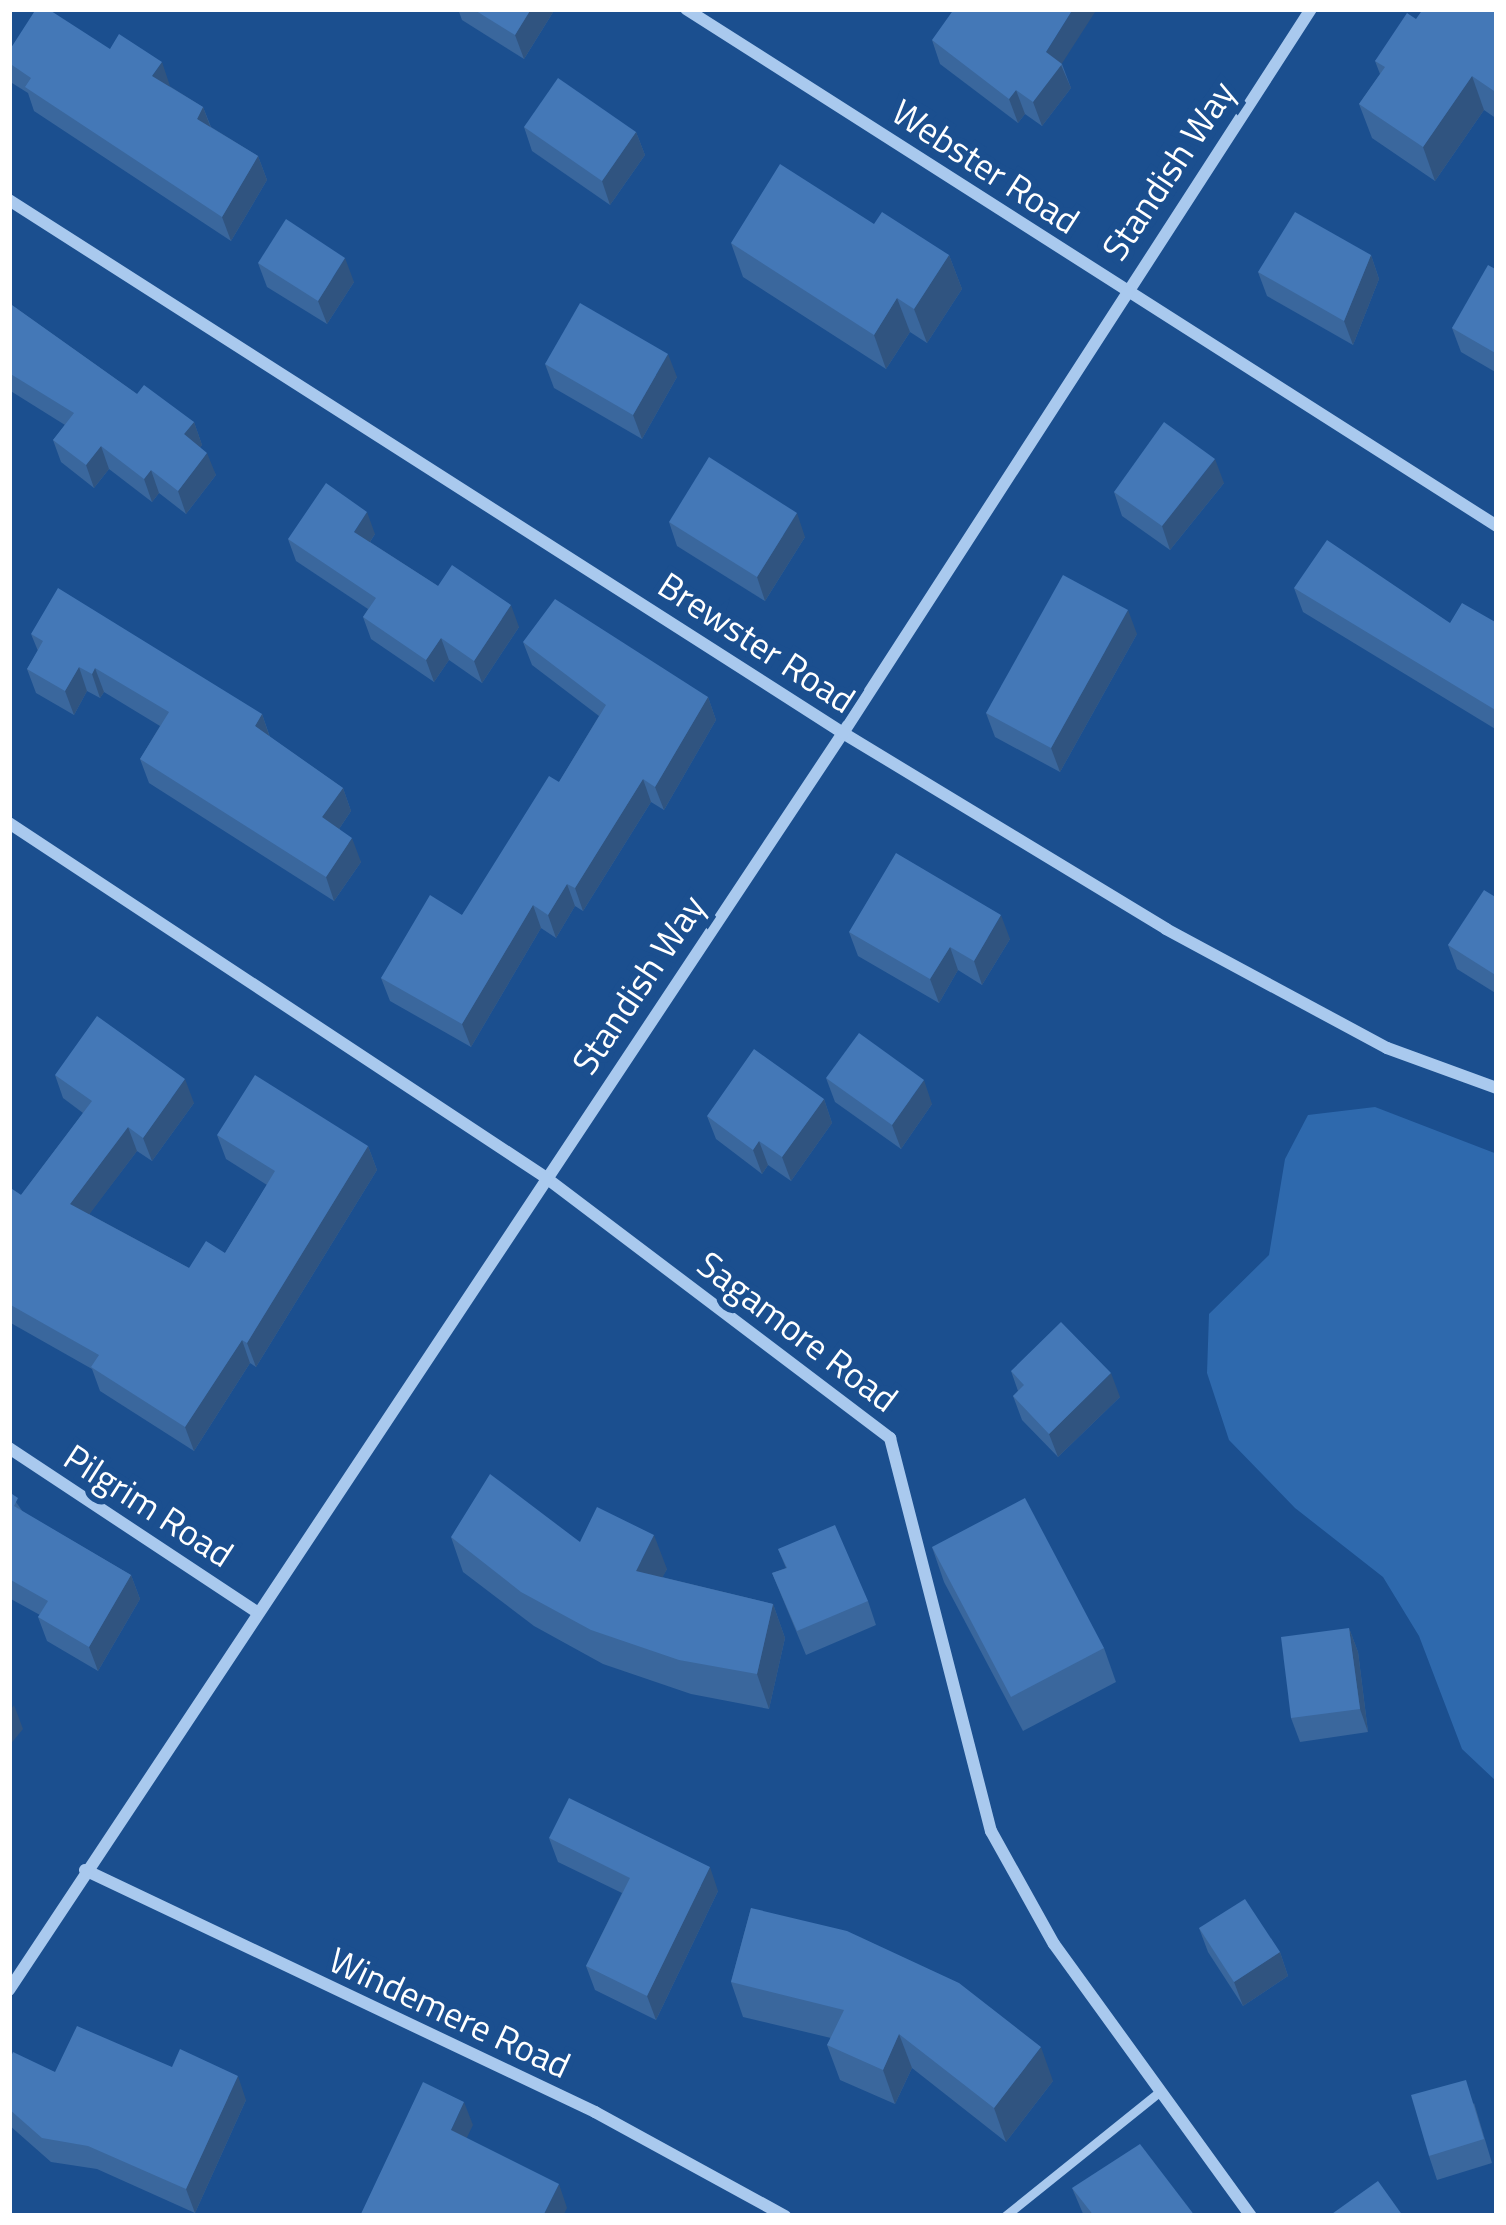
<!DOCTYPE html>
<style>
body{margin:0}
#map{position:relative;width:1506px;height:2225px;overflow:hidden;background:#1b4f8f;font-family:"Titillium Web",sans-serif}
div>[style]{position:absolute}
.green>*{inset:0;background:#2e69ad}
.lane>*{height:9px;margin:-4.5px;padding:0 4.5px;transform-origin:4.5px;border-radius:4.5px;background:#a9c9ee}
.street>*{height:12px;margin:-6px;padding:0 6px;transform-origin:6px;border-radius:6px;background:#a9c9ee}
.wall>*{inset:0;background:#3a679d}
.shaded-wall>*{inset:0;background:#305480}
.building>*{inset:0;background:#4478b7}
span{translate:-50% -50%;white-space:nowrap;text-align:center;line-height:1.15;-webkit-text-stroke:12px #1b4f8f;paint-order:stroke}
.street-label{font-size:36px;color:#fff}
.frame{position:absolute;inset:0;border:12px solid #fff;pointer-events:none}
</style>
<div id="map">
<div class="green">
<div style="clip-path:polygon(1375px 1107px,1497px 1154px,1497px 1782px,1462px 1749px,1419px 1636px,1383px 1577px,1295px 1508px,1229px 1440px,1207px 1373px,1209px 1314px,1269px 1255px,1285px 1159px,1308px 1115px)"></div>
</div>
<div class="lane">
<div style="left:1005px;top:2216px;width:195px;rotate:-38.8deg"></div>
</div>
<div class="street">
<div style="left:686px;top:9px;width:962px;rotate:32.52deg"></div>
<div style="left:9px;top:200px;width:990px;rotate:32.58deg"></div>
<div style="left:843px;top:733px;width:378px;rotate:31.2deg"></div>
<div style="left:1166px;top:929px;width:251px;rotate:28.3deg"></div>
<div style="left:1387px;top:1048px;width:117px;rotate:20deg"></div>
<div style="left:9px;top:823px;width:642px;rotate:33.44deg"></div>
<div style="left:545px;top:1177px;width:433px;rotate:37.1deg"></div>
<div style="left:890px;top:1438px;width:406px;rotate:75.6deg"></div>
<div style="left:991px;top:1831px;width:129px;rotate:60.9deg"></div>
<div style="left:1054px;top:1944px;width:336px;rotate:54.1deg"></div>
<div style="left:9px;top:1448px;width:295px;rotate:33.5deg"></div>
<div style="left:85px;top:1870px;width:565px;rotate:25.38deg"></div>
<div style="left:595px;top:2112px;width:217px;rotate:28.7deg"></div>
<div style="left:9px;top:1990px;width:1509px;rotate:-56.44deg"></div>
<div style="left:843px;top:733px;width:862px;rotate:-57.12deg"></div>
</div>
<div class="wall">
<div style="clip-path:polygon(458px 9px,555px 9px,524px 59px,462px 20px)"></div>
<div style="clip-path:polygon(1497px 9px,1497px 119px,1484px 110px,1435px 181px,1372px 138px,1359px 104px,1380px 74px,1375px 61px,1416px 19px)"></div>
<div style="clip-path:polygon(932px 40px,1062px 64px,1071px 88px,1042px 126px,1025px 114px,1018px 123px,940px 64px)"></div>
<div style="clip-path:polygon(110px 49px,203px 107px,211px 127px,258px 156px,267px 180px,231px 241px,34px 111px,28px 93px,12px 83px,9px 75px,9px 51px)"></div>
<div style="clip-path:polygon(524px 127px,636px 132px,645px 155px,610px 205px,532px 151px)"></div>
<div style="clip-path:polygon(874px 224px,949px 255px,962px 289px,927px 343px,910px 332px,886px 369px,743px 277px,731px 243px)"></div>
<div style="clip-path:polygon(1371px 255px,1379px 279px,1353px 345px,1267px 296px,1258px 272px)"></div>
<div style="clip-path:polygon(258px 263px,354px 282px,327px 324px,267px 287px)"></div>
<div style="clip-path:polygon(1497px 270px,1497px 373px,1461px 352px,1452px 328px)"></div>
<div style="clip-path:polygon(9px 303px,137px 394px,194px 422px,202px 445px,200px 447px,216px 475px,186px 514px,159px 493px,152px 502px,109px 469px,94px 488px,61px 462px,53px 440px,65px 425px,9px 390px)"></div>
<div style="clip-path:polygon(545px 364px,677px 377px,642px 439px,554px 388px)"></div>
<div style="clip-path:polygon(1224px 483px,1170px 550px,1122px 516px,1114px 492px)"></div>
<div style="clip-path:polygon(669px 522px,805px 537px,765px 601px,677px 546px)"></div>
<div style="clip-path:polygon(375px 534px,370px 542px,438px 586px,519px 627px,482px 683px,449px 660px,434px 682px,371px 639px,363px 617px,368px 609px,296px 561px,288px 539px)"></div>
<div style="clip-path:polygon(1294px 588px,1450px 623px,1497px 623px,1497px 730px,1303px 612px)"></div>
<div style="clip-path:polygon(31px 634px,262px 714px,270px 737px,343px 788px,351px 811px,339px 829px,361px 862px,334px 901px,149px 783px,140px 759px,160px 726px,104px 692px,100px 698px,87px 691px,74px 715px,36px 693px,27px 669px,38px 651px)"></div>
<div style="clip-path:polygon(1137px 634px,1060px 772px,995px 737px,986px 713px)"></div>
<div style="clip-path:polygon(523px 642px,708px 697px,716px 720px,664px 810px,651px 802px,583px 911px,575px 906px,556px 938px,541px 928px,471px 1047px,390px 1001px,381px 978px,462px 915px,559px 782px,599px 716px,532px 665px)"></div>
<div style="clip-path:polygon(1497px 898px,1497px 994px,1457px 969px,1448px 945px)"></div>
<div style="clip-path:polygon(849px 932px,1010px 939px,982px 985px,958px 970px,939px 1003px,858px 956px)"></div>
<div style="clip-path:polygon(55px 1075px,194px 1103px,152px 1161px,137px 1151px,89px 1214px,189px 1268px,225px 1253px,267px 1185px,226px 1159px,217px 1135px,368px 1146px,377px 1170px,256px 1367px,250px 1363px,194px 1451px,100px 1391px,92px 1369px,9px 1322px,9px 1187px,21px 1195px,83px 1113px,63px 1098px)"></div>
<div style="clip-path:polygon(826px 1078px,932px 1104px,901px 1149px,835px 1102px)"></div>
<div style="clip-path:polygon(824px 1099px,832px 1123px,791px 1181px,768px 1165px,762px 1174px,716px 1139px,707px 1116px)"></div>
<div style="clip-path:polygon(1011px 1371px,1120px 1397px,1058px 1457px,1022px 1420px,1013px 1396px,1018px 1391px)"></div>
<div style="clip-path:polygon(9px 1492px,23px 1512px,131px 1575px,140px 1599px,98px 1671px,47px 1641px,38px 1617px,40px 1615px,9px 1598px)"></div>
<div style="clip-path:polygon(451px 1537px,580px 1542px,667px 1569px,662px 1577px,773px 1604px,785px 1638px,769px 1709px,691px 1694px,603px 1664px,534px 1626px,463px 1572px)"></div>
<div style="clip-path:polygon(932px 1547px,1104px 1648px,1116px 1682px,1023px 1731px,944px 1582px)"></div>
<div style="clip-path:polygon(778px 1549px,868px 1601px,876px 1625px,806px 1655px,772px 1573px,786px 1568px)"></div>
<div style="clip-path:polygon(1349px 1628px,1358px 1652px,1368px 1732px,1300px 1742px,1291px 1718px)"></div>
<div style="clip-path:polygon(549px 1838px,718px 1891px,656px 2020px,595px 1990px,586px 1966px,622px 1893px,558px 1862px)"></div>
<div style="clip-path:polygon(751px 1908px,1053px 2081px,1006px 2142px,912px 2068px,895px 2104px,840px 2080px,827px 2045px,831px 2038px,743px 2017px,731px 1982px)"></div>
<div style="clip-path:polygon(1199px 1928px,1280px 1952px,1288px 1976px,1243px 2006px,1208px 1952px)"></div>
<div style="clip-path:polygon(9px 2061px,55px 2072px,246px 2100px,195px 2213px,97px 2169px,51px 2162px,9px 2125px)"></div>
<div style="clip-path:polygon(1474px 2103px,1492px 2163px,1437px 2180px,1429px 2156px)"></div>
<div style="clip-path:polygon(1072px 2188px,1195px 2216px,1084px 2216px)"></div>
</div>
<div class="shaded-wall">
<div style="clip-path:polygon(531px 9px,555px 9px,524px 59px,515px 35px)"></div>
<div style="clip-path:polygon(1073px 9px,1097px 9px,1061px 65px,1071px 88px,1042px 126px,1033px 102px,1046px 52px)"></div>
<div style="clip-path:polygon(162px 62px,170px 86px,161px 100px,152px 76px)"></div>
<div style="clip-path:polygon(1472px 76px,1484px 110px,1435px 181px,1423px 147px)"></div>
<div style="clip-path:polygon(1016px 90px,1025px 114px,1018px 123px,1009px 99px)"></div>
<div style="clip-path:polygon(203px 107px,212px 131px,197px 119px)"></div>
<div style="clip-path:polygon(636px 132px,645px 155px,610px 205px,602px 181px)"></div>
<div style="clip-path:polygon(258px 156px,267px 180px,231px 241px,222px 217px)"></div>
<div style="clip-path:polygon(949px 255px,962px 289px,927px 343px,914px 309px)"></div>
<div style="clip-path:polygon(1371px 255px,1379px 279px,1353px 345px,1344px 321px)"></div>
<div style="clip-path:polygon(345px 258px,354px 282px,327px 324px,318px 301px)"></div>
<div style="clip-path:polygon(897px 298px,910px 332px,886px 369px,874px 335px)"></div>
<div style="clip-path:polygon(668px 354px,677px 377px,642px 439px,633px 415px)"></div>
<div style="clip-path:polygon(194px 422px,202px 445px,192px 457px,184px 434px)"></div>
<div style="clip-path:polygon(101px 446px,109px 469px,94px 488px,86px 465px)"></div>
<div style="clip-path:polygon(207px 453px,216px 475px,186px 514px,178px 491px)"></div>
<div style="clip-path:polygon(1215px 459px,1224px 483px,1170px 550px,1162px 526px)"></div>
<div style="clip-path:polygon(151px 470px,159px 493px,152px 502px,144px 479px)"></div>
<div style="clip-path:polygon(367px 512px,375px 534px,362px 554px,354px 532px)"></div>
<div style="clip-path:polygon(797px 513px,805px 537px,765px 601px,757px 577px)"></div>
<div style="clip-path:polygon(511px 605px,519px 627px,482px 683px,474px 661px)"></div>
<div style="clip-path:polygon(1128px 610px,1137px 634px,1060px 772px,1051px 748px)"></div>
<div style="clip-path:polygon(441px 638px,449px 660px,434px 682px,426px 660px)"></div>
<div style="clip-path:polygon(79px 667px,87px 691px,74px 715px,65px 691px)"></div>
<div style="clip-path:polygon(95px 668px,104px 692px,100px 698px,92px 674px)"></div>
<div style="clip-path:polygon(708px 697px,716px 720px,664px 810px,655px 787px)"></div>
<div style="clip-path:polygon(262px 714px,270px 738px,255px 726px)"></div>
<div style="clip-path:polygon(643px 779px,651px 802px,583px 911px,575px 888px)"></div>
<div style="clip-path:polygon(343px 788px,351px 811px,331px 841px,322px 817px)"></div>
<div style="clip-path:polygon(352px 838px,361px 862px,334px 901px,326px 877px)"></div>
<div style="clip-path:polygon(567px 884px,575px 906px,556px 938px,548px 915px)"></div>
<div style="clip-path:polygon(533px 905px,541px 928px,471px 1047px,462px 1024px)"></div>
<div style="clip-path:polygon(1001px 915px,1010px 939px,982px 985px,974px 961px)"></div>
<div style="clip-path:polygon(950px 947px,958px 970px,939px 1003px,930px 979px)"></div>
<div style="clip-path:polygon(185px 1079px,194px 1103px,152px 1161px,143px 1138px)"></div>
<div style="clip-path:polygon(924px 1080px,932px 1104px,901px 1149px,892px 1125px)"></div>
<div style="clip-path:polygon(824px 1099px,832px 1123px,791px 1181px,782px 1157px)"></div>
<div style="clip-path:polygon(128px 1127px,137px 1151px,79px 1228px,70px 1204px)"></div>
<div style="clip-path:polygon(759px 1141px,768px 1165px,762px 1174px,753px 1150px)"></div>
<div style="clip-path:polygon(368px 1146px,377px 1170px,256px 1367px,247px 1343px)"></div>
<div style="clip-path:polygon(242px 1340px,250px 1363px,194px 1451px,185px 1427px)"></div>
<div style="clip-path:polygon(1111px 1373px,1120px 1397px,1058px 1457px,1049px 1434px)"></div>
<div style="clip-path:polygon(654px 1535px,667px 1569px,648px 1605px,636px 1571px)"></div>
<div style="clip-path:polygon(131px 1575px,140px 1599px,98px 1671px,89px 1647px)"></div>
<div style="clip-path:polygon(773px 1604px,785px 1638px,769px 1709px,757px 1674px)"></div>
<div style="clip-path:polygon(1349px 1628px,1358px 1652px,1368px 1732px,1360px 1709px)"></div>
<div style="clip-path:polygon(14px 1705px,23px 1729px,9px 1746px,9px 1712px)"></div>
<div style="clip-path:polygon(710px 1867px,718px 1891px,656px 2020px,647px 1996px)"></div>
<div style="clip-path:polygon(1280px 1952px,1288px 1976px,1243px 2006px,1234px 1982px)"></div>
<div style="clip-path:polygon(899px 2034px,912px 2068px,895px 2104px,883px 2070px)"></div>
<div style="clip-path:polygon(1041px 2047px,1053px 2081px,1006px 2142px,994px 2108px)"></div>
<div style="clip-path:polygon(238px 2076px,246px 2100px,195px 2213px,186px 2189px)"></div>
<div style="clip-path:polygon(464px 2102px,473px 2125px,459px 2154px,451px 2130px)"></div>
<div style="clip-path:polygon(559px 2184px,567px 2208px,563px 2216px,543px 2216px)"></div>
</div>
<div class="building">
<div style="clip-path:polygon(36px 9px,48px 9px,110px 49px,119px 34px,162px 62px,152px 76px,203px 107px,197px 119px,258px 156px,222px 217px,25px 87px,31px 78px,9px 63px,9px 51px)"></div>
<div style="clip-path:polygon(473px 9px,531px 9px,515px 35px)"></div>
<div style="clip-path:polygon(954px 9px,1073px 9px,1046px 52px,1062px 64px,1033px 102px,1016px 90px,1009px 99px,932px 40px)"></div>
<div style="clip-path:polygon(1423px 9px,1497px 9px,1497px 93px,1472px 76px,1423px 147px,1359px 104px,1385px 67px,1375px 61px,1407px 13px,1416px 19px)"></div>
<div style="clip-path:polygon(558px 78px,636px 132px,602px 181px,524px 127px)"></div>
<div style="clip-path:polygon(780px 164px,874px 224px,882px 212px,949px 255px,914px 309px,897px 298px,874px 335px,731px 243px)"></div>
<div style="clip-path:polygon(1295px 212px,1371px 255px,1344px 321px,1258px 272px)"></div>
<div style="clip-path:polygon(286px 219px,345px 258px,318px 301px,258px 263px)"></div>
<div style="clip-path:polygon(1488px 265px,1497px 270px,1497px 354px,1452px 328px)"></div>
<div style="clip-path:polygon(9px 303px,137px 394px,144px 385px,194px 422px,184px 434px,207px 453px,178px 491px,151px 470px,144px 479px,101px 446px,86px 465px,53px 440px,74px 413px,9px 373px)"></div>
<div style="clip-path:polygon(580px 303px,668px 354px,633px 415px,545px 364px)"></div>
<div style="clip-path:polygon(1164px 422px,1215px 459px,1162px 526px,1114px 492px)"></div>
<div style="clip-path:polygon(709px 457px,797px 513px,757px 577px,669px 522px)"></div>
<div style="clip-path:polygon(326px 483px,367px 512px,354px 532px,438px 586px,452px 565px,511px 605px,474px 661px,441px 638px,426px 660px,363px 617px,376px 598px,288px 539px)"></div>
<div style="clip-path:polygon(1327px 540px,1450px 623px,1462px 603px,1497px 623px,1497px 711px,1294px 588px)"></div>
<div style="clip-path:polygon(1063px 575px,1128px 610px,1051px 748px,986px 713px)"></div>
<div style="clip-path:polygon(58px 588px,262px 714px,255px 726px,343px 788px,322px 817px,352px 838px,326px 877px,140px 759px,169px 712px,95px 668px,92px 674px,79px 667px,65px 691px,27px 669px,43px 641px,31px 634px)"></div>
<div style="clip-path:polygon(555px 599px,708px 697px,655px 787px,643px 779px,575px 888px,567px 884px,548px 915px,533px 905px,462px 1024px,381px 978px,430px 895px,462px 915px,549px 776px,559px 782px,606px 705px,523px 642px)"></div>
<div style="clip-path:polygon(896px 853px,1001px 915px,974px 961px,950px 947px,930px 979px,849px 932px)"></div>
<div style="clip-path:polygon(1484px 890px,1497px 898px,1497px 976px,1448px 945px)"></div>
<div style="clip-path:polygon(97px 1016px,185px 1079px,143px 1138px,128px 1127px,70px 1204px,189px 1268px,206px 1241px,225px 1253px,275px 1171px,217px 1135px,255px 1075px,368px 1146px,247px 1343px,242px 1340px,185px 1427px,91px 1367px,99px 1355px,9px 1304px,9px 1187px,21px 1195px,92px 1101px,55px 1075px)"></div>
<div style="clip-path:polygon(859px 1033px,924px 1080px,892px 1125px,826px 1078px)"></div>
<div style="clip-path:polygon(754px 1049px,824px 1099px,782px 1157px,759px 1141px,753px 1150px,707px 1116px)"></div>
<div style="clip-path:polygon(1061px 1322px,1111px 1373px,1049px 1434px,1013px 1396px,1024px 1385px,1011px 1371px)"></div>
<div style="clip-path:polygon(490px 1474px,580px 1542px,597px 1507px,654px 1535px,636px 1571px,773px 1604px,757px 1674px,679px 1660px,591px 1630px,521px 1592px,451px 1537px)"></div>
<div style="clip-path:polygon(9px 1492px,18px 1498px,14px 1506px,131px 1575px,89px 1647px,38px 1617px,48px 1601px,9px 1579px)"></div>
<div style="clip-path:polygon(1025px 1498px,1104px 1648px,1011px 1697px,932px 1547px)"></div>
<div style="clip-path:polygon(835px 1525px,868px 1601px,797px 1631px,772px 1573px,787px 1568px,778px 1549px)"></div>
<div style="clip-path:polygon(1349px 1628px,1360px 1709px,1291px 1718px,1281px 1637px)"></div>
<div style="clip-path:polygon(569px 1798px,710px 1867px,647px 1996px,586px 1966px,630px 1878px,549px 1838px)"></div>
<div style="clip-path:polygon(1245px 1899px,1280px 1952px,1234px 1982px,1199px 1928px)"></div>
<div style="clip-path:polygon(751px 1908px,847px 1931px,959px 1983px,1041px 2047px,994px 2108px,899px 2034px,883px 2070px,827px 2045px,844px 2010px,731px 1982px)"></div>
<div style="clip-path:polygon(77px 2026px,172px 2067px,180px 2049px,238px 2076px,186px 2189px,88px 2146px,42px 2138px,9px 2109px,9px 2061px,13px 2052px,55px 2072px)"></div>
<div style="clip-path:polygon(1466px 2080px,1484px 2139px,1429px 2156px,1411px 2095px)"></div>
<div style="clip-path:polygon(423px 2082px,464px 2102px,451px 2130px,559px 2184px,543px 2216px,360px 2216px)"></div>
<div style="clip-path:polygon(1140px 2144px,1195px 2216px,1094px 2216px,1072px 2188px)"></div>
<div style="clip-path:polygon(1378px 2181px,1403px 2216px,1329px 2216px)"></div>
</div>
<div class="street-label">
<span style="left:986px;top:166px;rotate:33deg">Webster Road</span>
<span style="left:1168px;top:170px;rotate:-56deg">Standish Way</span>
<span style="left:757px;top:642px;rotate:33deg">Brewster Road</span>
<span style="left:638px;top:984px;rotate:-56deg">Standish Way</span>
<span style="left:798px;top:1331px;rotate:37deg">Sagamore Road</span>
<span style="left:149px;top:1505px;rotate:33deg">Pilgrim Road</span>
<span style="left:450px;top:2012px;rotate:25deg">Windemere Road</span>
</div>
<div class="frame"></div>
</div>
